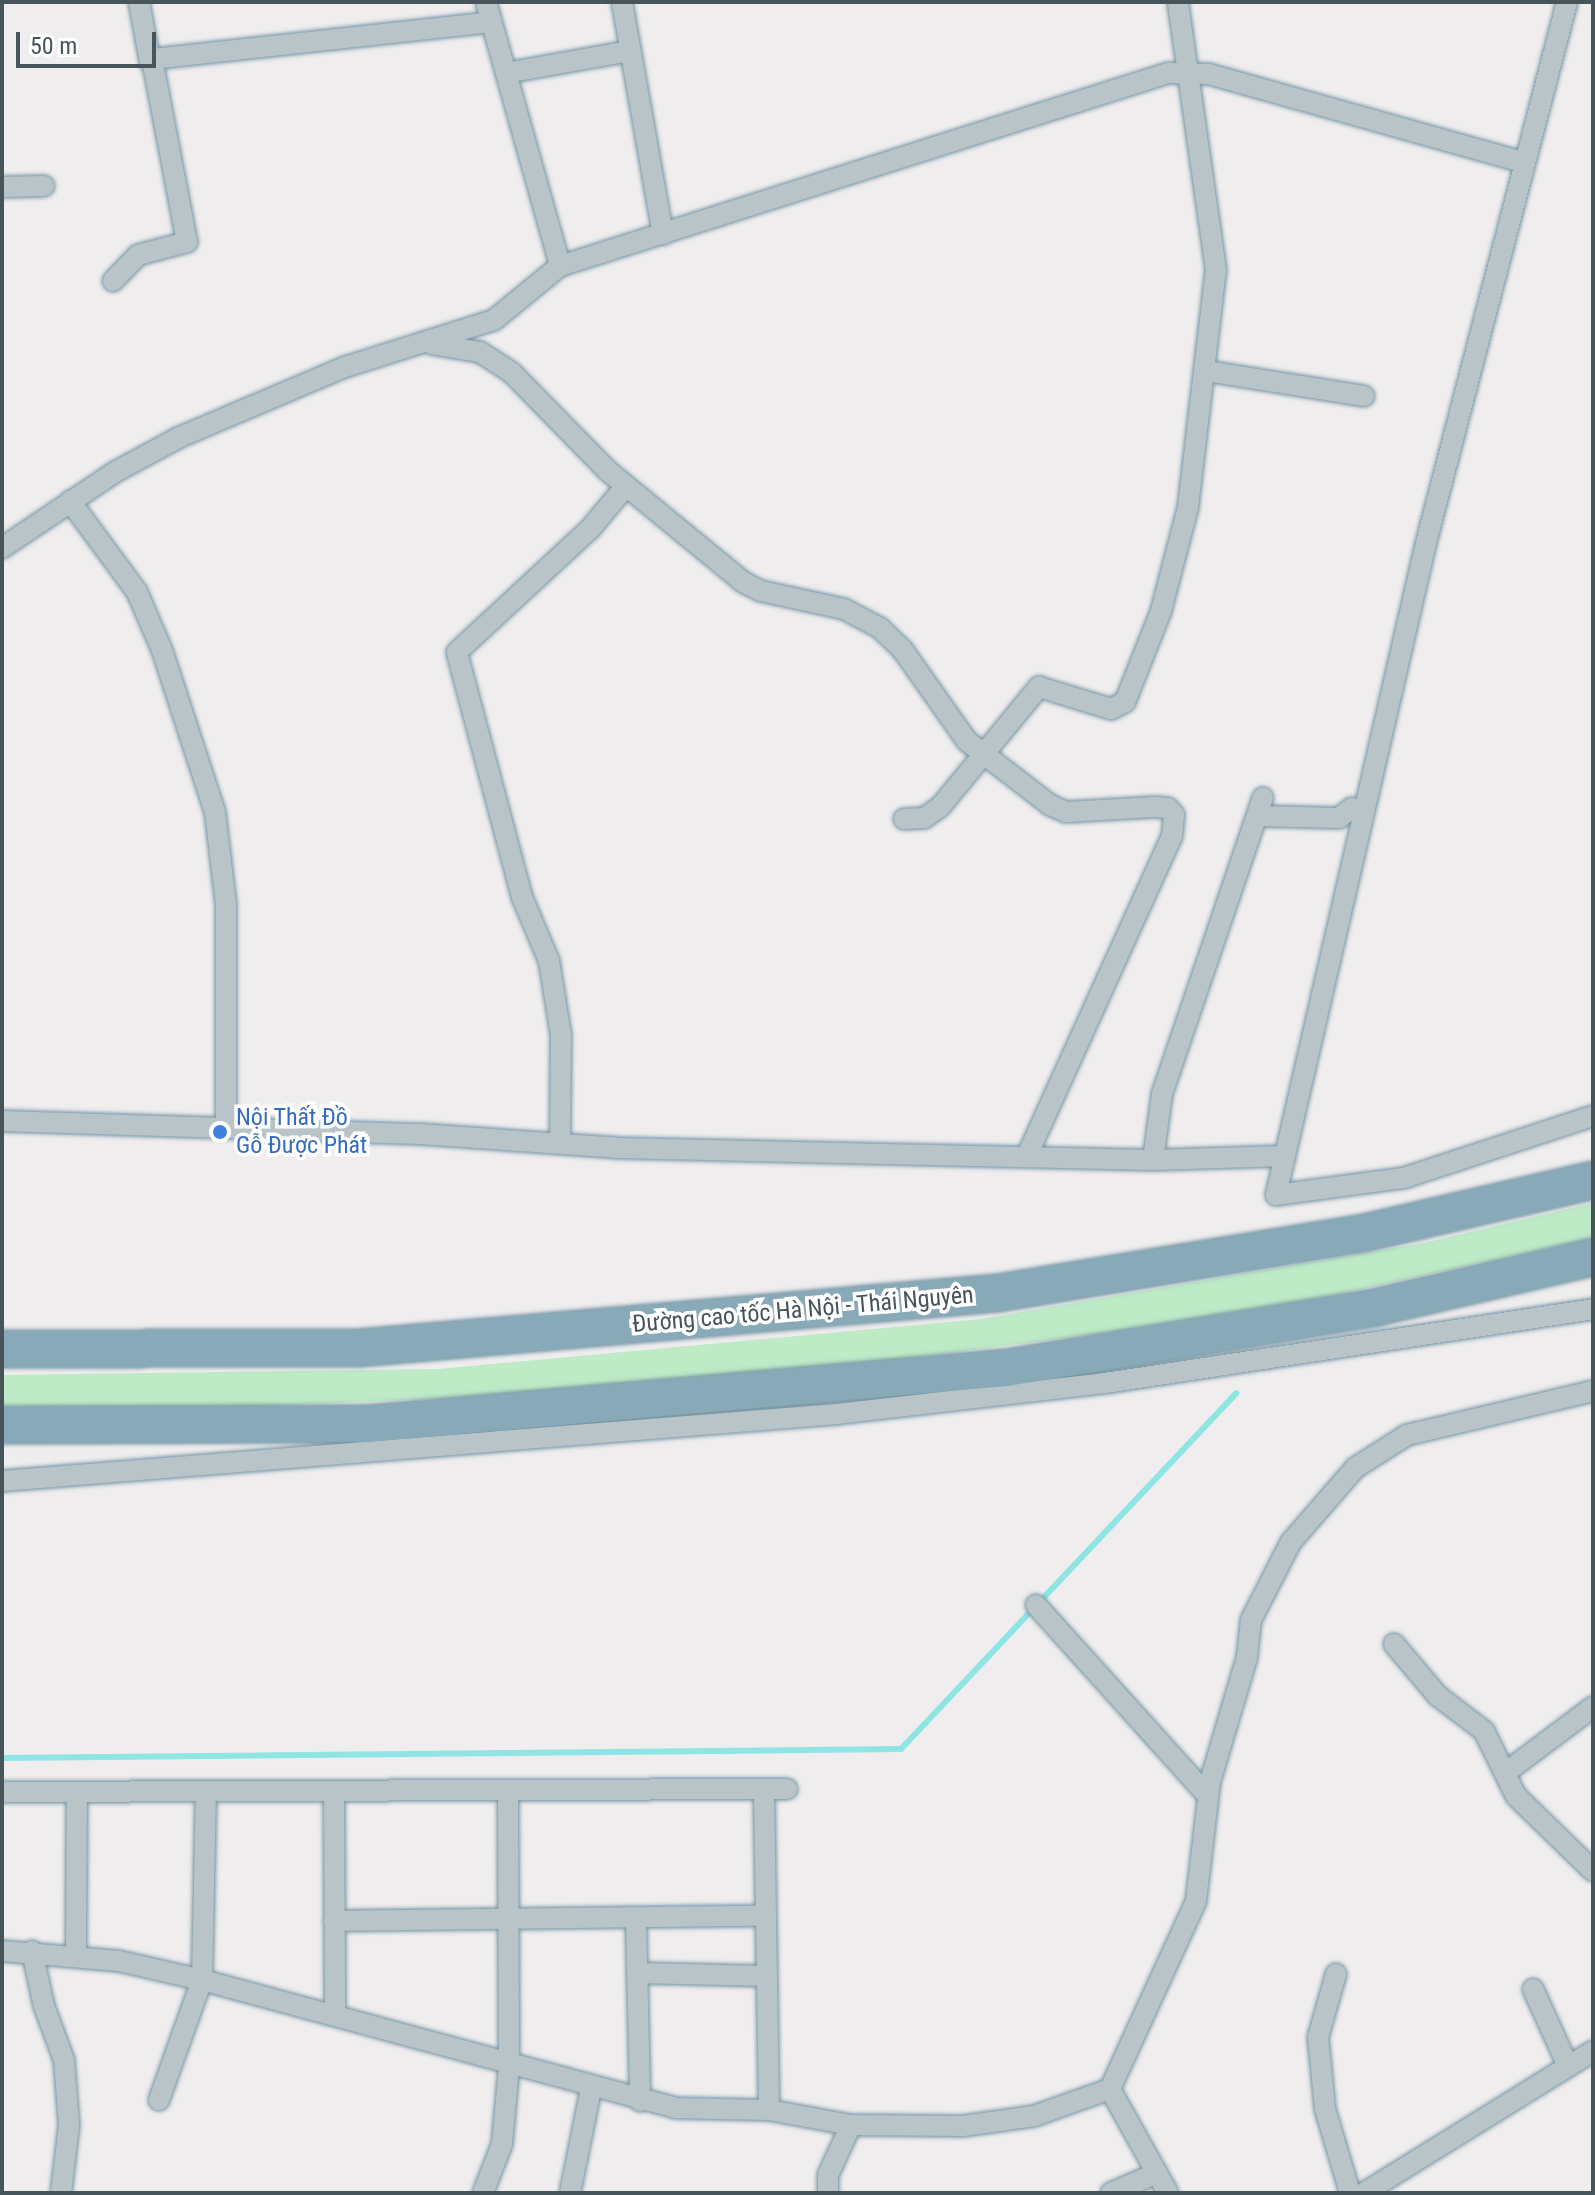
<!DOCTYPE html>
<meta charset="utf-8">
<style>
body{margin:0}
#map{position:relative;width:1595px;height:2195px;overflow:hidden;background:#f0edee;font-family:"Roboto Condensed",sans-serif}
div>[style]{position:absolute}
.green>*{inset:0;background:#beeac6}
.stream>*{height:6px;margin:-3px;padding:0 3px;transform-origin:3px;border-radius:3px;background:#8fe4e4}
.roads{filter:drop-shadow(0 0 2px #7495a4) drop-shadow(0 0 2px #7495a4)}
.street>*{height:20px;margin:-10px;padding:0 10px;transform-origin:10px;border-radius:10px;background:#b9c4c9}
.highway>*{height:36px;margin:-18px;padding:0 18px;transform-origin:18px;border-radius:18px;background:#88a9b8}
.dots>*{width:22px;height:22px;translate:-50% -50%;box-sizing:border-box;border:4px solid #fff;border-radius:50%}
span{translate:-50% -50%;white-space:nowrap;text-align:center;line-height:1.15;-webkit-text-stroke:7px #fff;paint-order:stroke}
.shop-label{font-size:24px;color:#366cbe}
.left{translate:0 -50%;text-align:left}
.street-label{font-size:24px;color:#475459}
.frame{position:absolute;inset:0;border:4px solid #475459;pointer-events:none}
.scale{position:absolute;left:16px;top:32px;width:140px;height:36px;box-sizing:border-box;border:4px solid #475459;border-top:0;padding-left:10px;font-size:24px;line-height:28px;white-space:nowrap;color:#475459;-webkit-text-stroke:6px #fff;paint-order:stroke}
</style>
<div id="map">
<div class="green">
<div style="clip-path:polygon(1593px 1203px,1593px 1238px,1334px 1295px,1119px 1331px,779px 1375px,543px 1394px,239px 1407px,2px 1406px,2px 1375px,438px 1369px,981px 1319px,1428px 1242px)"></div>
</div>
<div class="stream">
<div style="left:2px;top:1758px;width:899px;rotate:-0.57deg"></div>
<div style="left:901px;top:1749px;width:489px;rotate:-46.7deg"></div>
</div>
<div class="roads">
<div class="street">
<div style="left:139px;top:2px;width:61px;rotate:79.6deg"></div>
<div style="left:486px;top:2px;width:274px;rotate:74.3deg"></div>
<div style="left:622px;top:2px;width:236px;rotate:80deg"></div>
<div style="left:1567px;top:2px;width:559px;rotate:104.61deg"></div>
<div style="left:1426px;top:543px;width:669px;rotate:102.96deg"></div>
<div style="left:1276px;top:1195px;width:129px;rotate:-7.6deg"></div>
<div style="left:1404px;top:1178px;width:199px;rotate:-18.2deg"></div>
<div style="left:506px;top:73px;width:125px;rotate:-10.1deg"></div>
<div style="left:2px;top:187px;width:42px;rotate:-1.4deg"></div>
<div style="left:113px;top:281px;width:36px;rotate:-46deg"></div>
<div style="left:138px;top:255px;width:51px;rotate:-14.9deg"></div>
<div style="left:187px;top:242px;width:186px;rotate:-100.8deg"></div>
<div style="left:152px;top:59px;width:341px;rotate:-6.2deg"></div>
<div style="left:431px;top:344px;width:50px;rotate:9.3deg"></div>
<div style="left:480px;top:352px;width:37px;rotate:33deg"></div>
<div style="left:511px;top:372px;width:139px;rotate:45.6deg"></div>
<div style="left:608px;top:471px;width:175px;rotate:39.4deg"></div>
<div style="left:743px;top:582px;width:20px;rotate:27deg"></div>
<div style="left:761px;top:591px;width:85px;rotate:12.2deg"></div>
<div style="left:844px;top:609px;width:41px;rotate:27.8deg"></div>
<div style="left:880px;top:628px;width:30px;rotate:44deg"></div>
<div style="left:902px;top:649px;width:113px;rotate:54.8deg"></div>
<div style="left:967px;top:741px;width:105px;rotate:37.6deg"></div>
<div style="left:1050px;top:805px;width:17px;rotate:24deg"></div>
<div style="left:1066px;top:812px;width:89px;rotate:-3.2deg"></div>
<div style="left:1155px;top:807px;width:13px;rotate:4deg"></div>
<div style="left:1168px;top:808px;width:9px;rotate:49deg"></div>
<div style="left:1174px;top:815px;width:21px;rotate:95deg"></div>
<div style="left:1172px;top:836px;width:351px;rotate:114.4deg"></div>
<div style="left:1206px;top:371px;width:160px;rotate:9deg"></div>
<div style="left:70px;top:501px;width:113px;rotate:53.6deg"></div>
<div style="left:137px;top:592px;width:63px;rotate:66.7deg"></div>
<div style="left:162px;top:650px;width:170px;rotate:71.9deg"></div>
<div style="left:215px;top:812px;width:93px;rotate:83.2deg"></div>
<div style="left:226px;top:904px;width:221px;rotate:90deg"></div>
<div style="left:2px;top:548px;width:136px;rotate:-33.9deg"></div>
<div style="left:115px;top:472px;width:74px;rotate:-28.3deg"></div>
<div style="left:180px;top:437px;width:179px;rotate:-23deg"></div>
<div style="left:345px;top:367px;width:156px;rotate:-17.5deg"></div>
<div style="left:494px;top:320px;width:85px;rotate:-39.3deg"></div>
<div style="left:560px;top:266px;width:638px;rotate:-17.61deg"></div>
<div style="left:1168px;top:73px;width:41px;rotate:1.4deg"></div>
<div style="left:1209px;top:74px;width:328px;rotate:15.7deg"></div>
<div style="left:1257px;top:816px;width:82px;rotate:1.4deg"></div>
<div style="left:1339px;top:818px;width:16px;rotate:-38deg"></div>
<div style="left:1352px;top:808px;width:11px;rotate:10deg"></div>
<div style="left:904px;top:819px;width:20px;rotate:-3deg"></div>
<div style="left:924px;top:818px;width:19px;rotate:-35deg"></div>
<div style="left:940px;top:807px;width:156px;rotate:-50.5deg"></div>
<div style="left:1039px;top:687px;width:75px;rotate:17deg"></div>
<div style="left:1111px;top:709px;width:16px;rotate:-27deg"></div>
<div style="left:1125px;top:702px;width:98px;rotate:-68.4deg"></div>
<div style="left:1161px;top:611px;width:107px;rotate:-75.4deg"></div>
<div style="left:1188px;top:507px;width:239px;rotate:-83.3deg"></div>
<div style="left:1216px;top:270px;width:271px;rotate:-98.1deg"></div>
<div style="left:2px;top:1121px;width:418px;rotate:1.8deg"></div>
<div style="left:420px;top:1134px;width:198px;rotate:4deg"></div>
<div style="left:618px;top:1148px;width:535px;rotate:1.28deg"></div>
<div style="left:1153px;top:1160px;width:132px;rotate:-1.7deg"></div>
<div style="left:560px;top:1143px;width:108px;rotate:-89.5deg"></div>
<div style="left:561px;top:1035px;width:75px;rotate:-99.2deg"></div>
<div style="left:549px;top:961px;width:69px;rotate:-112.9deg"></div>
<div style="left:522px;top:897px;width:253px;rotate:-104.9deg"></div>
<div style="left:457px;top:652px;width:181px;rotate:-42.8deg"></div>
<div style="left:590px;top:529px;width:56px;rotate:-50.1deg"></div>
<div style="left:1153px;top:1160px;width:67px;rotate:-82.2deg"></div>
<div style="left:1162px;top:1094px;width:313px;rotate:-71.2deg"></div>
<div style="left:2px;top:1481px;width:838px;rotate:-4.59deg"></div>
<div style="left:837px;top:1414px;width:270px;rotate:-6.6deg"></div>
<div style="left:1105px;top:1383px;width:494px;rotate:-8.6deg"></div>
<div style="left:1036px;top:1605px;width:257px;rotate:48deg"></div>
<div style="left:1394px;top:1644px;width:68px;rotate:49.8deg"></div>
<div style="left:1438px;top:1696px;width:58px;rotate:37.3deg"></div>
<div style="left:1484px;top:1731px;width:72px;rotate:63.8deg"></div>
<div style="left:1516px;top:1796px;width:107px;rotate:44.2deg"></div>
<div style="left:1505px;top:1773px;width:110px;rotate:-36.9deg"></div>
<div style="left:764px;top:1789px;width:321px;rotate:89.1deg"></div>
<div style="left:334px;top:1791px;width:224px;rotate:89.7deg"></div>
<div style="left:2px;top:1792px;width:785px;rotate:-0.22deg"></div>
<div style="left:636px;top:1918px;width:183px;rotate:88.7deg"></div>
<div style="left:334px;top:1921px;width:432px;rotate:-0.7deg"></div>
<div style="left:2px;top:1951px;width:117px;rotate:4.9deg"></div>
<div style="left:119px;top:1961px;width:85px;rotate:12.9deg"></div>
<div style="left:202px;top:1980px;width:490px;rotate:15.1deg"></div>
<div style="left:675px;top:2108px;width:94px;rotate:1.2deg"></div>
<div style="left:769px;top:2110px;width:83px;rotate:10.4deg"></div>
<div style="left:851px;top:2125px;width:112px;rotate:0.5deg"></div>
<div style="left:963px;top:2126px;width:72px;rotate:-8deg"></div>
<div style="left:1034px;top:2116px;width:81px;rotate:-19.6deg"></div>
<div style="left:1110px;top:2089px;width:207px;rotate:-65.4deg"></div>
<div style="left:1196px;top:1901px;width:120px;rotate:-83.3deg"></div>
<div style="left:1210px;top:1782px;width:130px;rotate:-73.5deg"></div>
<div style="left:1247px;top:1657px;width:37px;rotate:-84deg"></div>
<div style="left:1251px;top:1620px;width:88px;rotate:-62.9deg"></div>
<div style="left:1291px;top:1542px;width:98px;rotate:-49.1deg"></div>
<div style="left:1355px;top:1468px;width:62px;rotate:-32.4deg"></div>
<div style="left:1407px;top:1435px;width:191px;rotate:-13.3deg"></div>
<div style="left:32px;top:1951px;width:56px;rotate:77.7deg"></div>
<div style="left:44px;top:2006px;width:58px;rotate:69.7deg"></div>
<div style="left:64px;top:2060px;width:65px;rotate:85.6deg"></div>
<div style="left:69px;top:2125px;width:68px;rotate:96.7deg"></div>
<div style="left:76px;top:1956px;width:164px;rotate:-89.7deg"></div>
<div style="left:637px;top:1973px;width:130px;rotate:1.3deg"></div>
<div style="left:1336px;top:1974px;width:66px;rotate:105.9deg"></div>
<div style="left:1318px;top:2037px;width:72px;rotate:84.4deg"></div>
<div style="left:1325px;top:2109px;width:88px;rotate:73.4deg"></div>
<div style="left:1533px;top:1989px;width:85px;rotate:65.6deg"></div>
<div style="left:1110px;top:2089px;width:119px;rotate:60.9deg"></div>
<div style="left:159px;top:2100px;width:127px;rotate:-70.3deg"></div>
<div style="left:202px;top:1980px;width:189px;rotate:-88.8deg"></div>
<div style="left:483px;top:2193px;width:53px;rotate:-68.8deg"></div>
<div style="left:502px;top:2144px;width:77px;rotate:-84.8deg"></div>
<div style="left:509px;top:2067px;width:277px;rotate:-90.2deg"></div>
<div style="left:570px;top:2193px;width:106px;rotate:-78.6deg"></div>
<div style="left:828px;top:2193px;width:18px;rotate:-90deg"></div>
<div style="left:828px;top:2175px;width:55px;rotate:-65.3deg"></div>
<div style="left:1111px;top:2193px;width:50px;rotate:-23.5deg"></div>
<div style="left:1364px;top:2193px;width:269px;rotate:-31.8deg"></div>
</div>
<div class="highway">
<div style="left:2px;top:1349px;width:356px;rotate:-0.2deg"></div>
<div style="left:358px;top:1348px;width:642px;rotate:-4.91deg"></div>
<div style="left:998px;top:1293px;width:371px;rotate:-9.3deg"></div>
<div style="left:1364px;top:1233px;width:235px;rotate:-13deg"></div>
<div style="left:2px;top:1425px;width:364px;rotate:-0.2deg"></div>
<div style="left:366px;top:1424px;width:642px;rotate:-5deg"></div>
<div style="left:1006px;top:1368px;width:376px;rotate:-9.3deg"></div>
<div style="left:1377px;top:1307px;width:222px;rotate:-13deg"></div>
</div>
</div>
<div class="dots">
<div style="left:220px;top:1132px;background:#3f7fe0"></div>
</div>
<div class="shop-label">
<span class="left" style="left:236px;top:1132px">Nội Thất Đồ<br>Gỗ Được Phát</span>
</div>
<div class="street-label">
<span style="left:803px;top:1310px;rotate:-5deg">Đường cao tốc Hà Nội - Thái Nguyên</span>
</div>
<div class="frame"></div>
<div class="scale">50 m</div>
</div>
